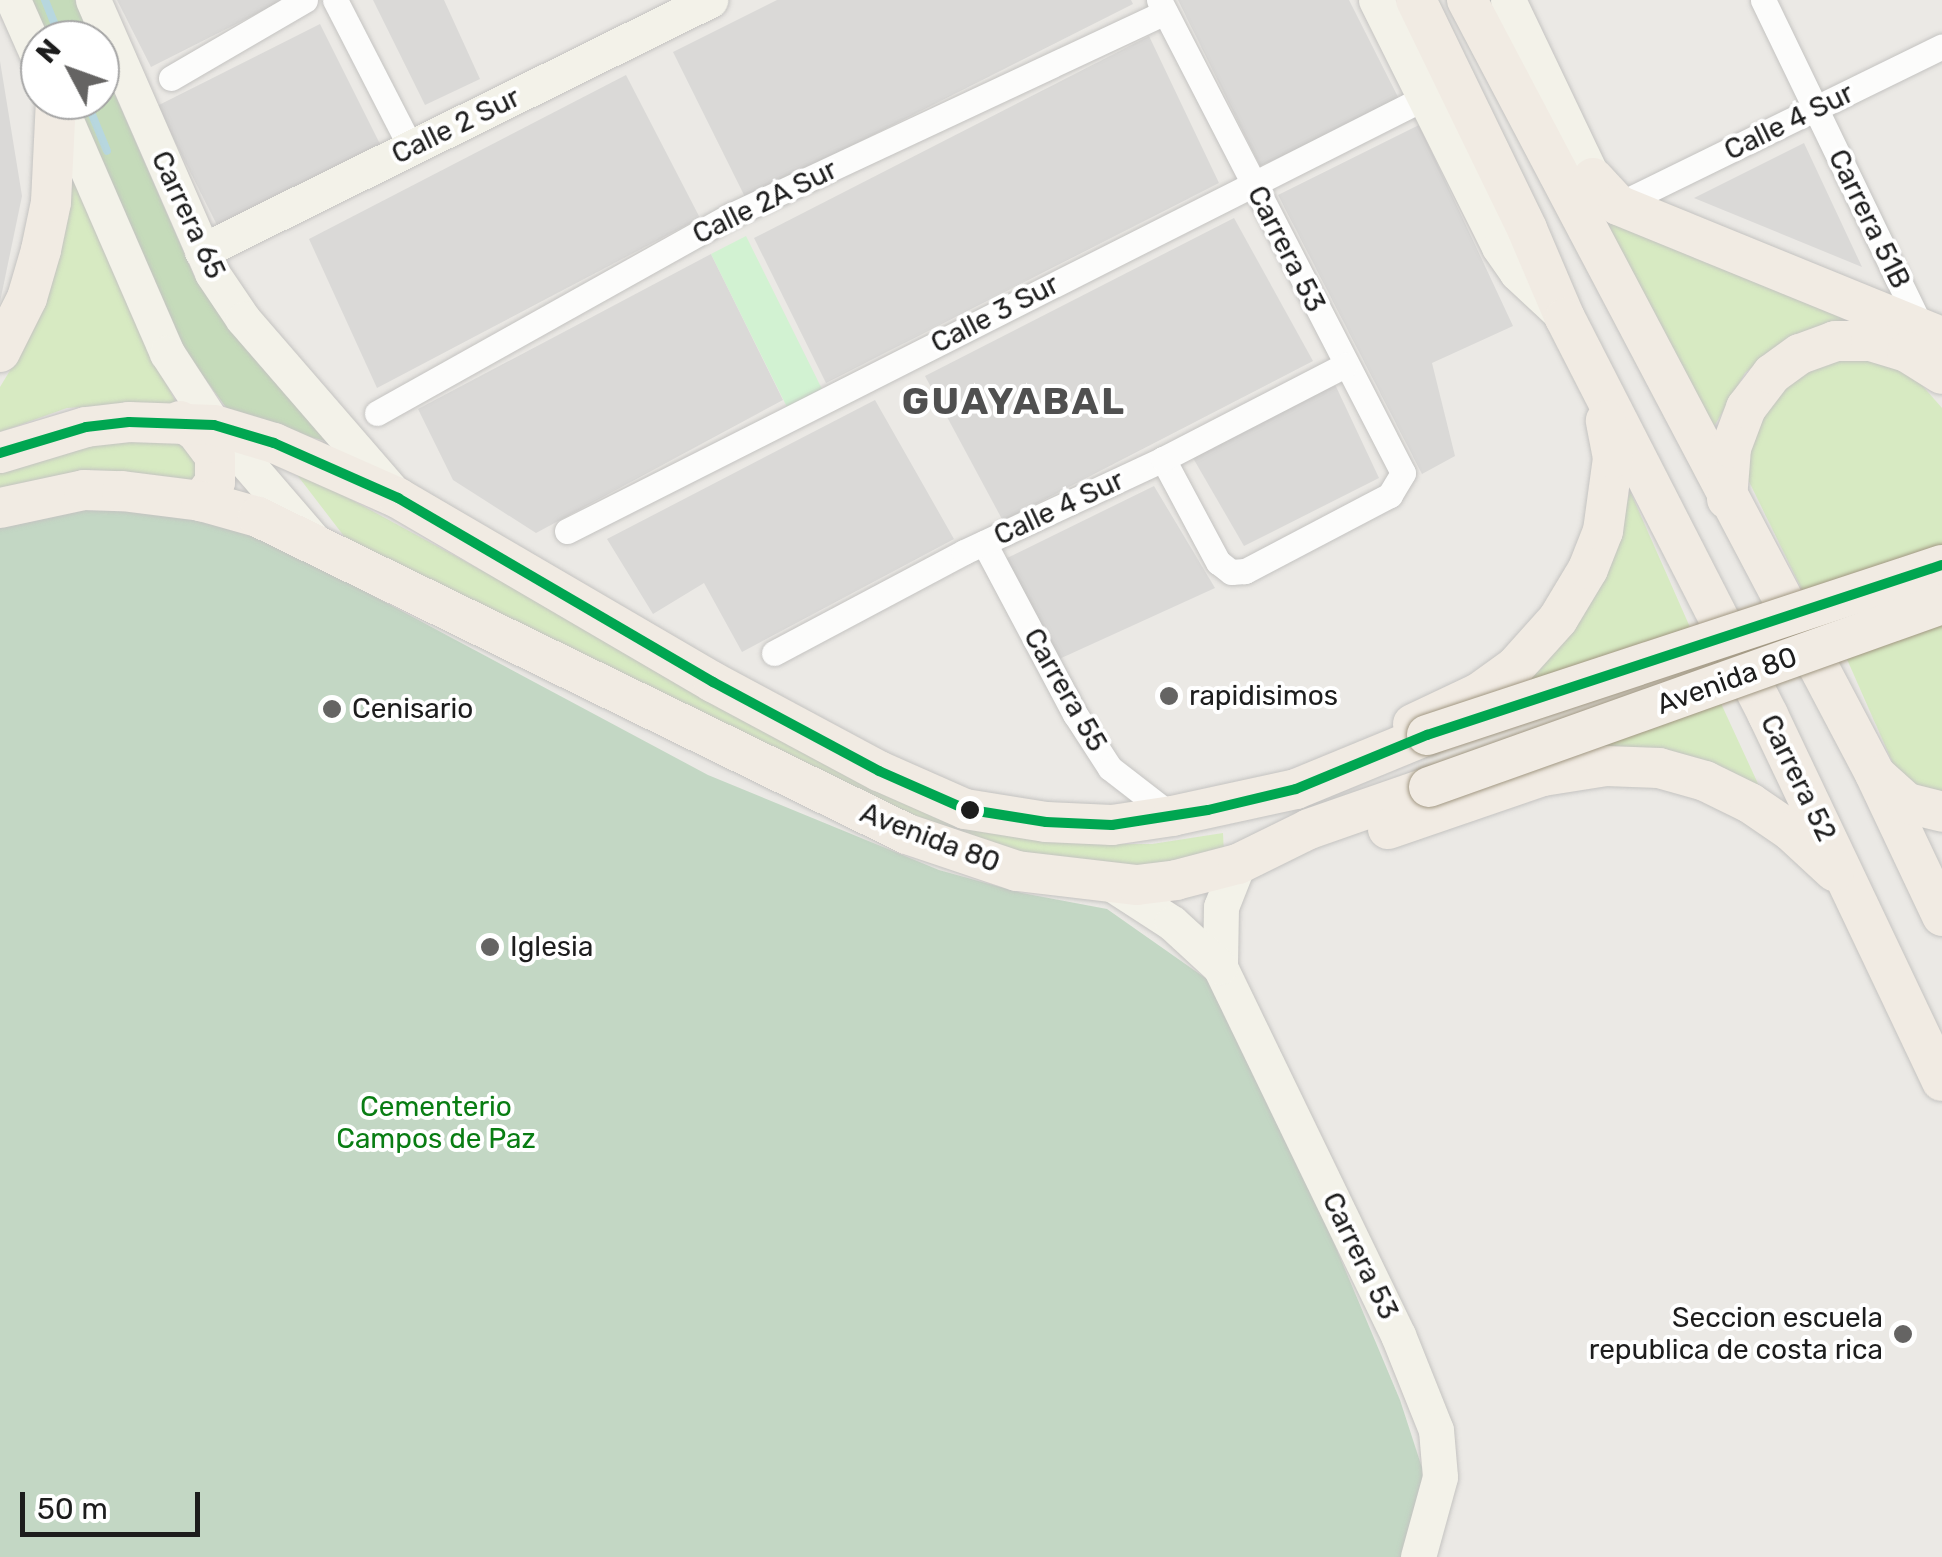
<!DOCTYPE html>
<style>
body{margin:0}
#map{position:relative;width:1942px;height:1557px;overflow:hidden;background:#ebe9e5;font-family:Rubik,sans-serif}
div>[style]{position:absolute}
.residential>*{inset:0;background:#dad9d7}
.grass>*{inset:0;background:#d7eac2}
.forest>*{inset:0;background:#c5dbba}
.cemetery>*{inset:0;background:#c3d7c4}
.park>*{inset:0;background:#d2f2d2}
.stream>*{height:8px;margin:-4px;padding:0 4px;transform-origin:4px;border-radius:4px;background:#b7d7df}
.roads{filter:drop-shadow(0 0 2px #c4c3c1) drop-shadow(0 0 2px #c4c3c1)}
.street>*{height:25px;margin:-12.5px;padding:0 12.5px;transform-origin:12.5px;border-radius:12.5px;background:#fcfcfb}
.secondary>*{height:35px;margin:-17.5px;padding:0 17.5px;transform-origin:17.5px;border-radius:17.5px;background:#f3f2e9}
.primary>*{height:40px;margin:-20px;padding:0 20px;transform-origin:20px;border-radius:20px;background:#f1ebe3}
.bridges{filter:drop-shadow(0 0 2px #a19782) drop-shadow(0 0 2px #a19782)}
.primary-bridge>*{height:40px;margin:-20px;padding:0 20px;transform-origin:20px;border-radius:20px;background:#f1ebe3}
.bus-1>*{height:10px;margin:-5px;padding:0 5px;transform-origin:5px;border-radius:5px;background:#00a651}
.dots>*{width:28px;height:28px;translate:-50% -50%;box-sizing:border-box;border:5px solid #fff;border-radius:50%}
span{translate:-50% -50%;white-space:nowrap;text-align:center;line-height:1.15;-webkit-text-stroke:8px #fff;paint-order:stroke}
.street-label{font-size:28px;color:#1d1d1d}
.poi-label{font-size:28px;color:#1d1d1d}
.left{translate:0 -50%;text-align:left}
.right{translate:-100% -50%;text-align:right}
.park-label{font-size:28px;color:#097d13}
.district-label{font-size:38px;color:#505050;font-weight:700;letter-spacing:2.5px}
.north{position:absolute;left:20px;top:20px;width:100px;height:100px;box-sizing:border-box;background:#fff;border:2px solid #a5a5a5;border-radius:50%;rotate:311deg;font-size:28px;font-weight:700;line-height:40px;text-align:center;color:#1d1d1d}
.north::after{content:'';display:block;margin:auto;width:35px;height:45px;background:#656463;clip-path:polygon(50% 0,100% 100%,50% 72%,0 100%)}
.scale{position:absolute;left:20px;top:1492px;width:180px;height:45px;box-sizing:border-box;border:5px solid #1d1d1d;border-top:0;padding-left:12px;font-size:30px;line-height:35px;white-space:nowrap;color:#1d1d1d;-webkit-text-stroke:8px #fff;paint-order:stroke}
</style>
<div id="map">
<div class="residential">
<div style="clip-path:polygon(117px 0,284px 0,151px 67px)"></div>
<div style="clip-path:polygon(373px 0,444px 0,480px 79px,425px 105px)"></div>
<div style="clip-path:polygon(777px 0,1131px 0,1133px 4px,746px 199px,673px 52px)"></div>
<div style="clip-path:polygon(1178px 0,1349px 0,1401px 103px,1260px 166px)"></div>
<div style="clip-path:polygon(320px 24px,385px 154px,222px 235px,157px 106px)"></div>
<div style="clip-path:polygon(1149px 36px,1219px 183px,826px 383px,754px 238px)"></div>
<div style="clip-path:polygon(0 61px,22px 196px,0 302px)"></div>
<div style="clip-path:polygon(626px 75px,700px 218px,377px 388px,309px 239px)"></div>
<div style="clip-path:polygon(1419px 125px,1513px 326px,1432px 363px,1455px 456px,1422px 474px,1278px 195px)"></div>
<div style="clip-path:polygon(1804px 143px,1862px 267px,1694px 198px)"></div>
<div style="clip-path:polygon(1234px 218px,1313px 361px,1003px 521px,925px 376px)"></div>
<div style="clip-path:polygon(711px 254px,783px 400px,536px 533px,453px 480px,418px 409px)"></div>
<div style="clip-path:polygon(1332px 378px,1379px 478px,1244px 546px,1193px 458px)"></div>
<div style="clip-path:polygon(875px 400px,954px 539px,742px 652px,704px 583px,653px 614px,607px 539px)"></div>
<div style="clip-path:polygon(1154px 486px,1215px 588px,1057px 660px,1003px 560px)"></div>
</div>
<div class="grass">
<div style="clip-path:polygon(66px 150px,149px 351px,178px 406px,131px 404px,67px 408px,0 432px,0 387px,20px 354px)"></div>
<div style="clip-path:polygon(1614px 220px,1942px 351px,1781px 343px,1745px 373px,1712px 430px,1601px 225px)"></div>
<div style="clip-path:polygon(1874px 355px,1913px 375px,1942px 408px,1942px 551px,1806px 598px,1738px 459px,1772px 388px,1810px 362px)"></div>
<div style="clip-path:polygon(103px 441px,189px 441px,196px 448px,198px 488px,0 492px,0 467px)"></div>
<div style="clip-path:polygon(291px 467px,542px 603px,1021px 837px,1091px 844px,1152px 844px,1223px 833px,1224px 854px,1122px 873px,984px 850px,350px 544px)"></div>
<div style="clip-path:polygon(1630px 491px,1693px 634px,1482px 708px,1618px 538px)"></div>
<div style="clip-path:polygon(1942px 622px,1942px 800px,1902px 784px,1846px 657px)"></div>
<div style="clip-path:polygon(1718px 697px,1760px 788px,1564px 756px)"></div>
</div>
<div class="forest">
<div style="clip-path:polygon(26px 0,75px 0,92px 40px,43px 40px)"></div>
<div style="clip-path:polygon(100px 60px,195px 278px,215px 307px,341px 445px,233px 417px,184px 350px,69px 100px,100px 100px)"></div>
</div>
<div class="cemetery">
<div style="clip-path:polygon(73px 508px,181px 510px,267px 539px,708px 775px,939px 870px,1022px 893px,1107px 909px,1221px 989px,1246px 1034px,1400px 1400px,1427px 1483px,1406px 1557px,0 1557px,0 525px)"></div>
</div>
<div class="park">
<div style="clip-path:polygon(746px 236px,822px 389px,787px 407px,711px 254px)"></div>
</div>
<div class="stream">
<div style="left:45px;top:0;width:43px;rotate:68.2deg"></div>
<div style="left:86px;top:100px;width:55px;rotate:67.6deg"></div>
</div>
<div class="roads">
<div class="street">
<div style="left:335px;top:0;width:166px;rotate:62.8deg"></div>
<div style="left:1159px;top:0;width:532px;rotate:62.71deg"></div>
<div style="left:1403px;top:473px;width:26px;rotate:121deg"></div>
<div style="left:1390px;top:495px;width:164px;rotate:152.3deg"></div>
<div style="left:1245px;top:571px;width:14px;rotate:176deg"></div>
<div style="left:1231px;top:572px;width:16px;rotate:-142deg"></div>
<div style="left:1218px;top:562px;width:117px;rotate:-118.1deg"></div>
<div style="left:1763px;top:0;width:365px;rotate:64.2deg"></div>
<div style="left:171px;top:78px;width:155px;rotate:-30.2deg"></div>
<div style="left:1614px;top:207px;width:365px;rotate:-26.1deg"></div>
<div style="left:377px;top:413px;width:406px;rotate:-29.2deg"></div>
<div style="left:732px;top:215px;width:478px;rotate:-25.1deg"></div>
<div style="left:567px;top:531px;width:960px;rotate:-26.81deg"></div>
<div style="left:984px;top:543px;width:194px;rotate:62deg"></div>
<div style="left:1075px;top:714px;width:64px;rotate:57.1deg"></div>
<div style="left:1110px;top:768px;width:78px;rotate:37.7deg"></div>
<div style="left:774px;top:653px;width:215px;rotate:-28deg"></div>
<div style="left:964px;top:552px;width:220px;rotate:-25deg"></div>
<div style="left:1163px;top:459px;width:205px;rotate:-27.3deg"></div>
</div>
<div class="secondary">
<div style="left:13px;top:0;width:67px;rotate:66.1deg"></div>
<div style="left:93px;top:0;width:298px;rotate:66.4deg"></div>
<div style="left:212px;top:273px;width:55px;rotate:56deg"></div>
<div style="left:243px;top:319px;width:237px;rotate:49.1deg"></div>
<div style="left:1376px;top:0;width:276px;rotate:63.5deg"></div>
<div style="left:1499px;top:247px;width:32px;rotate:55deg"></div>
<div style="left:1517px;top:273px;width:62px;rotate:43deg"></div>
<div style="left:1508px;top:0;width:197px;rotate:64.5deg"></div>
<div style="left:1593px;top:178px;width:26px;rotate:94deg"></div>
<div style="left:57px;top:100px;width:276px;rotate:66.5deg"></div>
<div style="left:167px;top:353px;width:86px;rotate:56.9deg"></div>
<div style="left:214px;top:425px;width:155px;rotate:49.2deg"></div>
<div style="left:202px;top:251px;width:567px;rotate:-26.29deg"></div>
<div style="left:1238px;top:864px;width:46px;rotate:111.6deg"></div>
<div style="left:1221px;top:907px;width:60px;rotate:91deg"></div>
<div style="left:1220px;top:967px;width:409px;rotate:64.2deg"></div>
<div style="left:1398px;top:1335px;width:102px;rotate:68.2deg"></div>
<div style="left:1436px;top:1430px;width:47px;rotate:85.1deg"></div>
<div style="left:1440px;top:1477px;width:83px;rotate:105.4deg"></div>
<div style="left:1109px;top:882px;width:75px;rotate:33.1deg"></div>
<div style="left:1172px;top:923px;width:65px;rotate:42.5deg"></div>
</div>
<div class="primary">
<div style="left:1416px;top:0;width:254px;rotate:64.1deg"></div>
<div style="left:1527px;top:229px;width:97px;rotate:66.9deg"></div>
<div style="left:1565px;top:318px;width:446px;rotate:62.9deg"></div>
<div style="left:1768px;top:715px;width:405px;rotate:64.6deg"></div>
<div style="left:1467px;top:0;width:875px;rotate:62.2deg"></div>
<div style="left:1875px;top:774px;width:157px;rotate:64.7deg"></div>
<div style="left:1593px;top:178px;width:37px;rotate:47deg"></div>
<div style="left:1618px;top:205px;width:350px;rotate:22.2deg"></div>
<div style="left:0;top:352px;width:60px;rotate:-63.4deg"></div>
<div style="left:27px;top:298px;width:50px;rotate:-73.7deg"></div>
<div style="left:41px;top:250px;width:49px;rotate:-78.2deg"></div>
<div style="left:51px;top:202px;width:102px;rotate:-87.2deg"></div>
<div style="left:180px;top:421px;width:19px;rotate:32deg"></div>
<div style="left:196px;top:431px;width:31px;rotate:53deg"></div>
<div style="left:215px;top:456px;width:26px;rotate:90deg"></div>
<div style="left:215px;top:482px;width:24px;rotate:126deg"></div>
<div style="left:0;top:453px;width:90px;rotate:-16.8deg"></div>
<div style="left:86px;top:427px;width:43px;rotate:-6.6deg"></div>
<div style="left:129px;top:422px;width:85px;rotate:2deg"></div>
<div style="left:214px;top:425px;width:63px;rotate:16.7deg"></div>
<div style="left:274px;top:443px;width:136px;rotate:23.9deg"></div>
<div style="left:398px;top:498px;width:365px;rotate:30.3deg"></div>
<div style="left:713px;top:682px;width:188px;rotate:28.2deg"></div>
<div style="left:879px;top:771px;width:94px;rotate:23.8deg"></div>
<div style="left:965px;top:809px;width:82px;rotate:9.1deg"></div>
<div style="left:1046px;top:822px;width:66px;rotate:2.6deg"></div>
<div style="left:1112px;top:825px;width:61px;rotate:-8.5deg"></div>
<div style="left:1172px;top:816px;width:127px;rotate:-12.3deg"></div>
<div style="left:1296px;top:789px;width:142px;rotate:-22.4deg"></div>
<div style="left:1727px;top:499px;width:51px;rotate:-85.5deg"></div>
<div style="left:1731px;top:448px;width:43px;rotate:-69.4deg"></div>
<div style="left:1746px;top:408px;width:43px;rotate:-52.6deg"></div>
<div style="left:1772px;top:374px;width:34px;rotate:-36deg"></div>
<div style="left:1800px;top:354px;width:37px;rotate:-20deg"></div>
<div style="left:1835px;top:341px;width:36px"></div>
<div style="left:1871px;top:341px;width:38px;rotate:17deg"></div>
<div style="left:1907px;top:352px;width:41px;rotate:32.2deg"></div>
<div style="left:0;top:508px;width:86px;rotate:-12.1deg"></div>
<div style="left:84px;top:490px;width:38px;rotate:2deg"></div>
<div style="left:122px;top:491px;width:80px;rotate:7.2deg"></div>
<div style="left:201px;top:501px;width:59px;rotate:15.7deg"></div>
<div style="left:258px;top:517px;width:722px;rotate:26.03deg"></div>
<div style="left:907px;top:834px;width:116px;rotate:18.6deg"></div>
<div style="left:1017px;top:871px;width:121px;rotate:6.7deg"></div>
<div style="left:1137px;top:885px;width:39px;rotate:-7deg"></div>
<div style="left:1176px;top:880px;width:64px;rotate:-14.5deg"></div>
<div style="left:1238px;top:864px;width:79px;rotate:-26.2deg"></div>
<div style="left:1309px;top:829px;width:127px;rotate:-19.3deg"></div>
<div style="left:1413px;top:724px;width:73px;rotate:-25.2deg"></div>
<div style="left:1479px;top:693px;width:44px;rotate:-35.8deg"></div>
<div style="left:1515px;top:667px;width:64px;rotate:-48.1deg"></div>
<div style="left:1558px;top:619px;width:58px;rotate:-59deg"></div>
<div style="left:1588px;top:569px;width:41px;rotate:-68.5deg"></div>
<div style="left:1603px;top:531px;width:74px;rotate:-82.2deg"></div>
<div style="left:1613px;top:458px;width:38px;rotate:-101deg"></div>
<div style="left:1877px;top:776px;width:40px;rotate:42deg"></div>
<div style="left:1907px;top:803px;width:36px;rotate:14deg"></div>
<div style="left:1388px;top:829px;width:164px;rotate:-18.9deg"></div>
<div style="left:1543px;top:776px;width:64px;rotate:-9deg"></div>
<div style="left:1606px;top:766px;width:53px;rotate:2.2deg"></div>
<div style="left:1659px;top:768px;width:48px;rotate:15.8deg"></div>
<div style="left:1705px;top:781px;width:50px;rotate:26.1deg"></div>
<div style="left:1750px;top:803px;width:50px;rotate:34.3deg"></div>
<div style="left:1791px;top:831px;width:59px;rotate:42.9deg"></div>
</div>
</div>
<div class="bridges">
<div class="primary-bridge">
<div style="left:1427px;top:735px;width:542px;rotate:-18.27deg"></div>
<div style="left:1429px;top:787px;width:545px;rotate:-19.63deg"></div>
</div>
</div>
<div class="bus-1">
<div style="left:0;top:453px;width:90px;rotate:-16.8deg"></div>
<div style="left:86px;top:427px;width:43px;rotate:-6.6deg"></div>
<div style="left:129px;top:422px;width:85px;rotate:2deg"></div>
<div style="left:214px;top:425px;width:63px;rotate:16.7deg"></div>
<div style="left:274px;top:443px;width:136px;rotate:23.9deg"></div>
<div style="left:398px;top:498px;width:365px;rotate:30.3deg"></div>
<div style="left:713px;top:682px;width:188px;rotate:28.2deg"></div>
<div style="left:879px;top:771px;width:94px;rotate:23.8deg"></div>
<div style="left:965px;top:809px;width:82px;rotate:9.1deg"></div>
<div style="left:1046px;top:822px;width:66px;rotate:2.6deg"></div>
<div style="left:1112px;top:825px;width:97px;rotate:-8.9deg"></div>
<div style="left:1208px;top:810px;width:90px;rotate:-13.4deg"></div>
<div style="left:1296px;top:789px;width:142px;rotate:-22.4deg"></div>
<div style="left:1427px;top:735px;width:542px;rotate:-18.27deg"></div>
</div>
<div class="dots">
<div style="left:1169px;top:696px;background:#656463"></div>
<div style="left:332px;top:709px;background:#656463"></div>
<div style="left:970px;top:810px;background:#1d1d1d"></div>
<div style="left:490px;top:947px;background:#656463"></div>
<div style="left:1903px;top:1334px;background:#656463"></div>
</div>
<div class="street-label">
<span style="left:1789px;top:122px;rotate:-26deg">Calle 4 Sur</span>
<span style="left:456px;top:126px;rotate:-26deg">Calle 2 Sur</span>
<span style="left:765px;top:202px;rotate:-26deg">Calle 2A Sur</span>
<span style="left:188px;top:215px;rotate:65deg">Carrera 65</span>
<span style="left:1869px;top:219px;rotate:64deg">Carrera 51B</span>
<span style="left:1286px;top:249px;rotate:63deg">Carrera 53</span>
<span style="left:995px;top:314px;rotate:-27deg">Calle 3 Sur</span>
<span style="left:1059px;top:508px;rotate:-25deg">Calle 4 Sur</span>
<span style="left:1727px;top:681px;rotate:-20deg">Avenida 80</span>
<span style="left:1065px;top:690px;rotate:60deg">Carrera 55</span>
<span style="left:1798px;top:778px;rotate:64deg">Carrera 52</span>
<span style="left:930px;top:838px;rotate:21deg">Avenida 80</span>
<span style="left:1360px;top:1256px;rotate:64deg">Carrera 53</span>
</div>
<div class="poi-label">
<span class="left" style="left:1189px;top:696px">rapidisimos</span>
<span class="left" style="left:352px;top:709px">Cenisario</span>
<span class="left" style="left:510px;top:947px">Iglesia</span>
<span class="right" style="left:1883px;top:1334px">Seccion escuela<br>republica de costa rica</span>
</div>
<div class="park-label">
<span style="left:436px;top:1123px">Cementerio<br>Campos de Paz</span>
</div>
<div class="district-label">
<span style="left:1014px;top:402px">GUAYABAL</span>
</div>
<div class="north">N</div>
<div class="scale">50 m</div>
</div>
